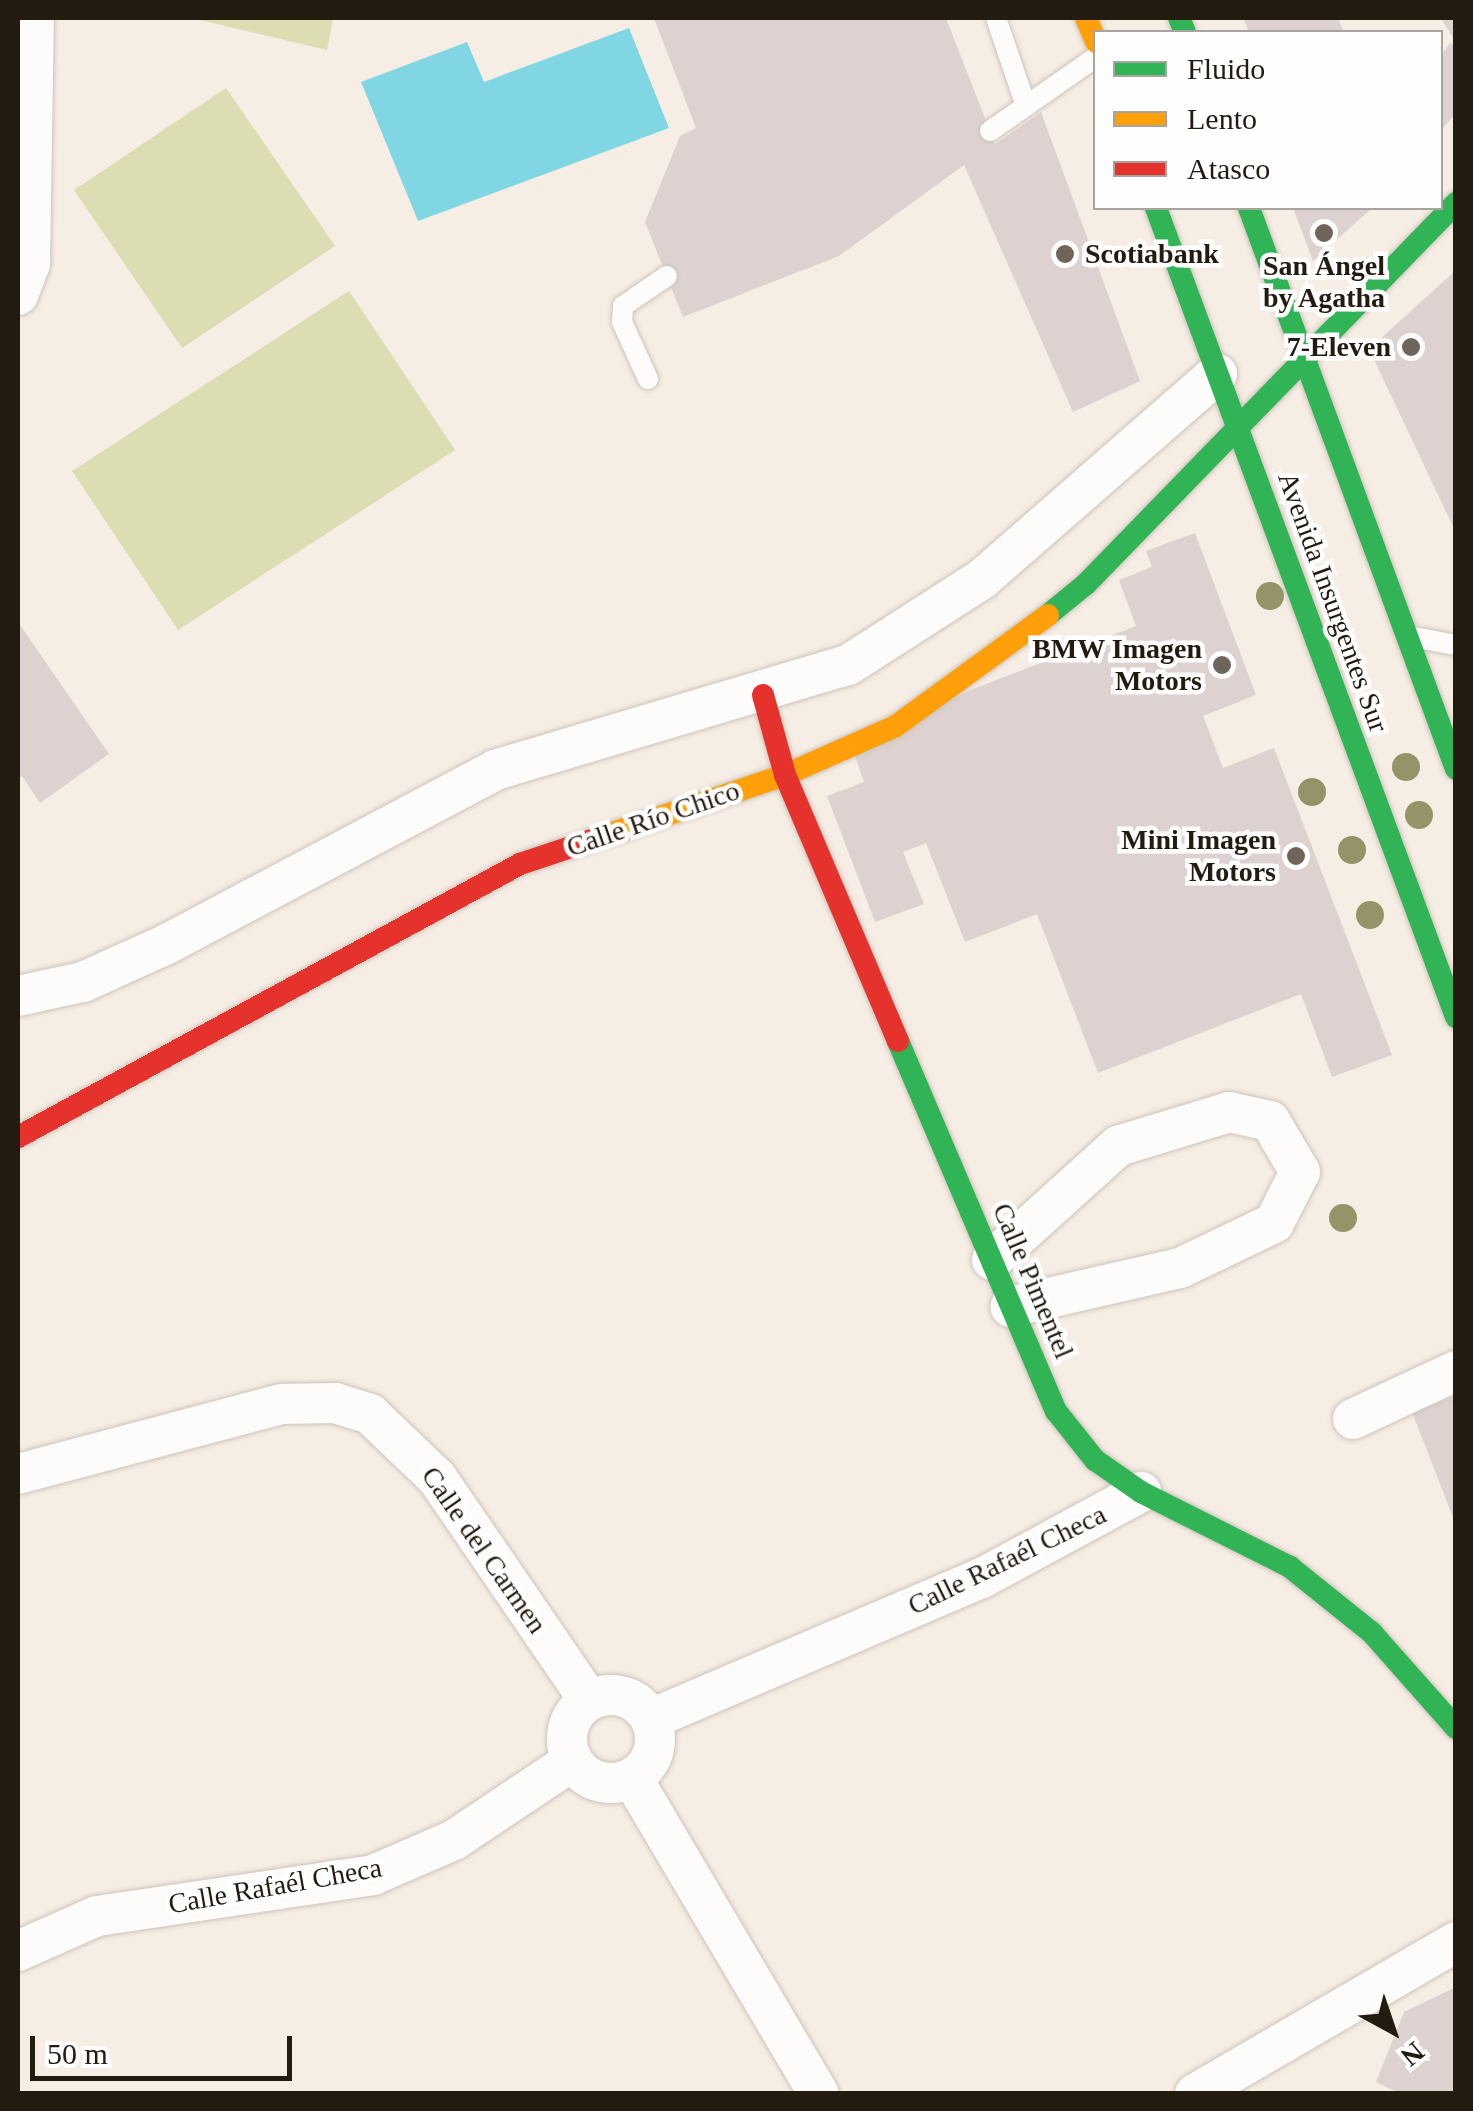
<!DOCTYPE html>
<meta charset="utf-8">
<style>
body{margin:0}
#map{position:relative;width:1473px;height:2111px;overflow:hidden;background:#f6ede4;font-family:Georgia,serif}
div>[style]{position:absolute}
.green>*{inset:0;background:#dcddb2}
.water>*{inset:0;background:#80d7e3}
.building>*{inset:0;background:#ded2d1}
.roads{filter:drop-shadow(0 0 2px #cdc4bb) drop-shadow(0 0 2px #cdc4bb)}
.lane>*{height:20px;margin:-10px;padding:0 10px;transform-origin:10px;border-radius:10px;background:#fefcfb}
.street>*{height:40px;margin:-20px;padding:0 20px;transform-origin:20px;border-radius:20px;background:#fefcfb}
.street>.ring{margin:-20px;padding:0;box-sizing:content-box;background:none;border:40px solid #fefcfb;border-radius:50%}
.fast>*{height:22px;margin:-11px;padding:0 11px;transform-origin:11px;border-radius:11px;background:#30b455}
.slow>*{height:22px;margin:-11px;padding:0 11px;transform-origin:11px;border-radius:11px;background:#ff9f0a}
.jam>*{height:22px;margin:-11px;padding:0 11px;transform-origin:11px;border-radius:11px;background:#e5322d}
.trees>*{width:28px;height:28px;margin:-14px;border-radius:50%;background:#959469}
.dots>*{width:28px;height:28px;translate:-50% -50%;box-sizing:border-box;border:5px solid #fefefe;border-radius:50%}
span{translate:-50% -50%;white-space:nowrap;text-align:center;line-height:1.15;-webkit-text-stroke:9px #fefefe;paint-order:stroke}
.poi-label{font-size:28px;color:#241b10;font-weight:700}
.left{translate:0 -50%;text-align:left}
.right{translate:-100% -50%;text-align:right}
.street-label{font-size:28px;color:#241b10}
.frame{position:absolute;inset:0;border:20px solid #241b10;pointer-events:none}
.legend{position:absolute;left:1093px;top:30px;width:350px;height:180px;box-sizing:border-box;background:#fefefe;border:2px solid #a7a39f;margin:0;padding:12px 18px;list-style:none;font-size:30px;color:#241b10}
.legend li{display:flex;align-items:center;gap:20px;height:50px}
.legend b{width:50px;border:2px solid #a7a39f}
.north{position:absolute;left:1343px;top:1981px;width:100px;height:100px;-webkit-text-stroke:8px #fefefe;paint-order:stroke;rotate:140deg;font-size:28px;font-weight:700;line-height:40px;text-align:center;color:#241b10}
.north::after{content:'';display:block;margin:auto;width:35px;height:45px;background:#241b10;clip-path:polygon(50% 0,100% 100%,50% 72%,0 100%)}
.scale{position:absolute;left:30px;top:2036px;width:262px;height:45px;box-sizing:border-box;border:5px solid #241b10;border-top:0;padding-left:12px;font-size:30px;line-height:35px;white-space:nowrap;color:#241b10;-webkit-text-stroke:8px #fefefe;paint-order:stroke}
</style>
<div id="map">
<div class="green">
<div style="clip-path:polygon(192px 18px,333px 18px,327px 50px)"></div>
<div style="clip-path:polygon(226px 88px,335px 246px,182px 348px,74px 190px)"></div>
<div style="clip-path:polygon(349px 291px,455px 450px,178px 630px,72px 471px)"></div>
</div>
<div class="water">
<div style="clip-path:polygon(629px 28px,669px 128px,418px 221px,361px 82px,467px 42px,484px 82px)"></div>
</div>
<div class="building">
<div style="clip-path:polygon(654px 18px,946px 18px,995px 144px,1041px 112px,1140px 381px,1073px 412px,964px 165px,839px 256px,683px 317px,645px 222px,680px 136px,696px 128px)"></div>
<div style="clip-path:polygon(1243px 18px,1338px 18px,1344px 32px,1249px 32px)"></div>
<div style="clip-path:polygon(1441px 18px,1456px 18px,1456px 43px)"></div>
<div style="clip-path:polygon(1450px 43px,1456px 45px,1456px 113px,1440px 132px,1440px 57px)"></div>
<div style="clip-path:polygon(1293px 208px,1372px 208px,1313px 261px)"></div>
<div style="clip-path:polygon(1456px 270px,1456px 533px,1369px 349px)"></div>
<div style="clip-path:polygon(1195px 533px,1256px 695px,1203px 716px,1223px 768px,1274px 748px,1392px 1055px,1332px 1077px,1301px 994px,1098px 1073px,1037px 914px,965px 942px,926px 843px,903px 852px,924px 904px,875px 922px,827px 796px,864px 782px,853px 750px,973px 689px,1136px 626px,1119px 580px,1152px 567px,1146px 551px)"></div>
<div style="clip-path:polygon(18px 622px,109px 754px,40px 803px,22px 776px,18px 780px)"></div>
<div style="clip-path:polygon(1456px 1396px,1456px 1525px,1412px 1412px)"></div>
<div style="clip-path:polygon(1456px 1987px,1456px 2094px,1401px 2094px,1376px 2082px,1404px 2012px)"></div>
</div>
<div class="roads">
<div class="lane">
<div style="left:996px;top:18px;width:93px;rotate:71.2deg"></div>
<div style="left:990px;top:131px;width:129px;rotate:-34.9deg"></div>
<div style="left:648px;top:379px;width:63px;rotate:-114.5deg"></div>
<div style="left:622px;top:322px;width:16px;rotate:-86deg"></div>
<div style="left:623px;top:306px;width:53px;rotate:-34.3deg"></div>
<div style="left:1413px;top:637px;width:44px;rotate:10.5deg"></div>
</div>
<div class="street">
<div style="left:18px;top:295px;width:33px;rotate:-69deg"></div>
<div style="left:30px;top:264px;width:246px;rotate:-89.1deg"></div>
<div style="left:18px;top:996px;width:66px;rotate:-12.2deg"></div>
<div style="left:83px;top:982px;width:92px;rotate:-24.3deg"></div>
<div style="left:167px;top:944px;width:371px;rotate:-27.9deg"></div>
<div style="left:495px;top:770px;width:368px;rotate:-16.6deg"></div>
<div style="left:848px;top:665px;width:159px;rotate:-32.7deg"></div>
<div style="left:982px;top:579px;width:312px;rotate:-41.1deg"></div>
<div style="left:992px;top:1260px;width:170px;rotate:-42.1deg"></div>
<div style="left:1118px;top:1146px;width:116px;rotate:-17deg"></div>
<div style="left:1229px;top:1112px;width:42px;rotate:12.4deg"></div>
<div style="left:1270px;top:1121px;width:59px;rotate:59.5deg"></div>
<div style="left:1300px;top:1172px;width:57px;rotate:117deg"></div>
<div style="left:1274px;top:1223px;width:104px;rotate:154.4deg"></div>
<div style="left:1180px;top:1268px;width:174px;rotate:167.1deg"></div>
<div style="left:1353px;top:1419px;width:114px;rotate:-25deg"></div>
<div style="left:18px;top:1474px;width:273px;rotate:-14.9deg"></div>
<div style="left:282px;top:1404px;width:53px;rotate:-1.1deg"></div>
<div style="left:335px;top:1403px;width:37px;rotate:17deg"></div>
<div style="left:370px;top:1414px;width:93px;rotate:43.7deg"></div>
<div style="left:437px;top:1478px;width:269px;rotate:55.6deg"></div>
<div class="ring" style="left:567px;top:1695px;width:48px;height:48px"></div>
<div style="left:651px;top:1719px;width:360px;rotate:-23.1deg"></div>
<div style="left:982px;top:1578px;width:181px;rotate:-28.4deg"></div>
<div style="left:632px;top:1778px;width:367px;rotate:59.4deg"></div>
<div style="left:18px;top:1951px;width:86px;rotate:-23.9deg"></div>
<div style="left:97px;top:1916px;width:279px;rotate:-8.4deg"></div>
<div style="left:373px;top:1875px;width:88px;rotate:-23.4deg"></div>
<div style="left:454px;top:1840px;width:142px;rotate:-33.8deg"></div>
<div style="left:1195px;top:2094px;width:302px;rotate:-30.2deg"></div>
</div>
<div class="fast">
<div style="left:1179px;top:18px;width:15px;rotate:67deg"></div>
<div style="left:1156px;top:208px;width:863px;rotate:69.65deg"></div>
<div style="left:1249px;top:208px;width:598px;rotate:69.75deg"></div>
<div style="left:1048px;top:615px;width:49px;rotate:-39.2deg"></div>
<div style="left:1086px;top:584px;width:531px;rotate:-45.84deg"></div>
<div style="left:898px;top:1041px;width:402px;rotate:66.9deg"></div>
<div style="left:1056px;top:1411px;width:63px;rotate:51.5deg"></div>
<div style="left:1095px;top:1460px;width:56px;rotate:34.8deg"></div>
<div style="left:1141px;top:1492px;width:167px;rotate:26.7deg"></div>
<div style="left:1290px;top:1567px;width:105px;rotate:38.8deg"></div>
<div style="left:1372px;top:1633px;width:127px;rotate:48.5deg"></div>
</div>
<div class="slow">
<div style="left:1086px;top:18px;width:26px;rotate:67deg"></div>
<div style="left:592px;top:840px;width:204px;rotate:-18.6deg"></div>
<div style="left:785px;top:775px;width:121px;rotate:-23.8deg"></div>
<div style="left:896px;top:726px;width:188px;rotate:-36.1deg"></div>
</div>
<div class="jam">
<div style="left:763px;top:695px;width:83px;rotate:74.6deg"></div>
<div style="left:785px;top:775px;width:289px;rotate:67deg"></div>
<div style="left:18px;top:1137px;width:571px;rotate:-28.54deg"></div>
<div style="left:520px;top:864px;width:76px;rotate:-18.4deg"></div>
</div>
</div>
<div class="trees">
<div style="left:1270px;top:596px"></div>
<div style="left:1406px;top:767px"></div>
<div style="left:1312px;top:792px"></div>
<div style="left:1419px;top:815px"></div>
<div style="left:1352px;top:850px"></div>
<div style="left:1370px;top:915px"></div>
<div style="left:1343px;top:1218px"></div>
</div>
<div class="dots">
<div style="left:1324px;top:233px;background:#6e645a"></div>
<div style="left:1065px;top:254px;background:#6e645a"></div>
<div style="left:1411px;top:347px;background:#6e645a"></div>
<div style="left:1222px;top:665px;background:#6e645a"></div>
<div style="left:1296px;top:856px;background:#6e645a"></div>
</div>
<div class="poi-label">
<span class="left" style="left:1085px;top:254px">Scotiabank</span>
<span style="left:1324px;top:282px">San Ángel<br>by Agatha</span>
<span class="right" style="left:1391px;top:347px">7-Eleven</span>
<span class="right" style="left:1202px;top:665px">BMW Imagen<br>Motors</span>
<span class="right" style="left:1276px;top:856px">Mini Imagen<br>Motors</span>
</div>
<div class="street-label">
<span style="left:1333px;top:602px;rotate:70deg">Avenida Insurgentes Sur</span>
<span style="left:653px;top:819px;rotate:-19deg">Calle Río Chico</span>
<span style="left:1033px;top:1281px;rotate:67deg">Calle Pimentel</span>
<span style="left:484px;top:1550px;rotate:55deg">Calle del Carmen</span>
<span style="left:1007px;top:1560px;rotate:-26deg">Calle Rafaél Checa</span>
<span style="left:275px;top:1886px;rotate:-10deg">Calle Rafaél Checa</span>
</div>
<div class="frame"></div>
<ul class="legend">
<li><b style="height:12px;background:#30b455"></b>Fluido</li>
<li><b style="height:12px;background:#ff9f0a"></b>Lento</li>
<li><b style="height:12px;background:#e5322d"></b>Atasco</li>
</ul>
<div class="north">N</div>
<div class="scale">50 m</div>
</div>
